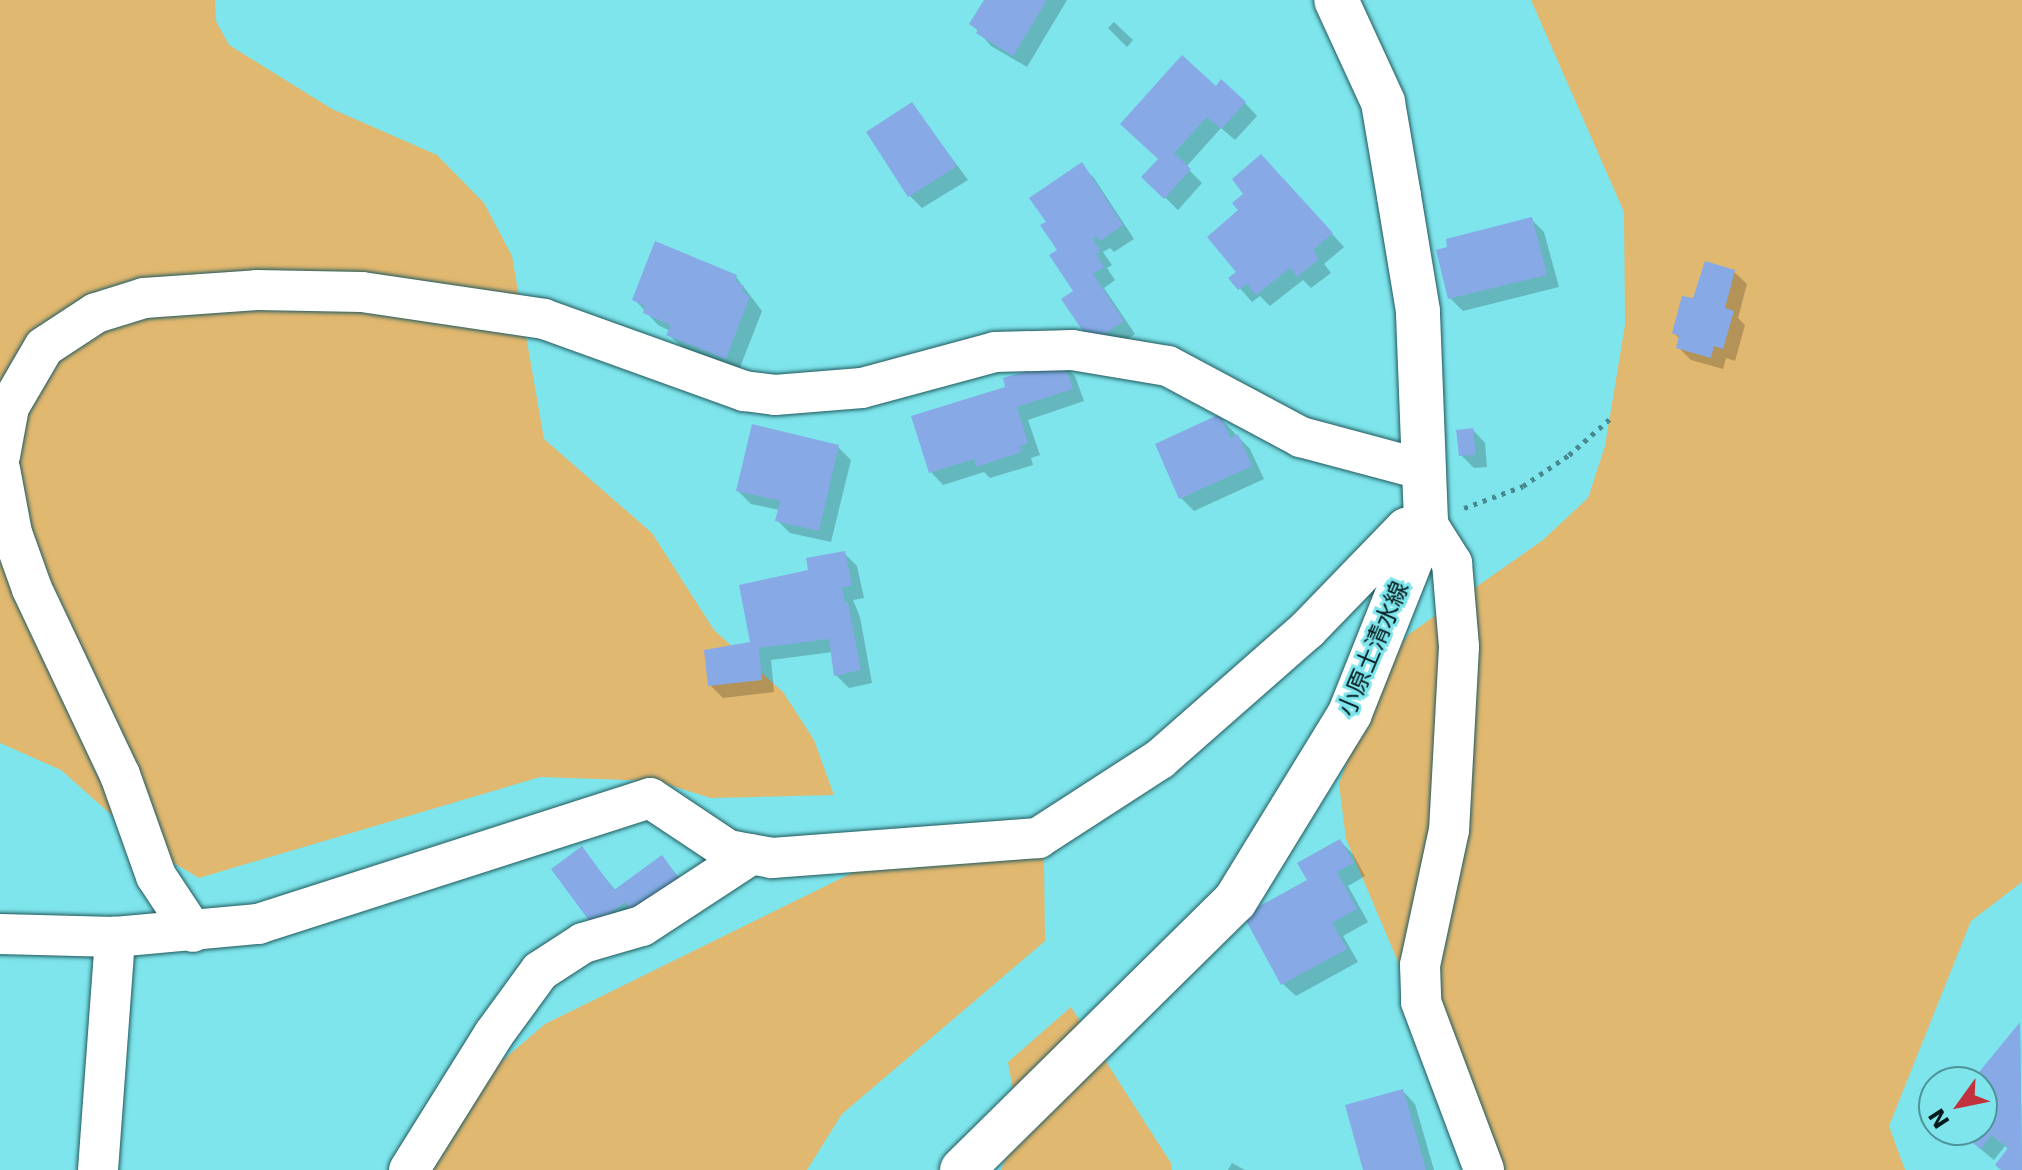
<!DOCTYPE html>
<meta charset="utf-8">
<style>
body{margin:0}
#map{position:relative;width:2022px;height:1170px;overflow:hidden;background:#7ee5ec;font-family:"DejaVu Sans","Noto Sans JP",sans-serif}
div>[style]{position:absolute}
.green>*{inset:0;background:#e1b870}
.shadow>*{inset:0;background:#0003}
.building>*{inset:0;background:#87aae7}
.path>*{height:5px;margin-top:-2.5px;transform-origin:0;background:repeating-linear-gradient(90deg,#47898e 0 4px,transparent 0 10px)}
.roads{filter:drop-shadow(0 0 2px #21595d) drop-shadow(0 0 2px #21595d)}
.street>*{height:40px;margin:-20px;padding:0 20px;transform-origin:20px;border-radius:20px;background:#fff}
.secondary>*{height:44px;margin:-22px;padding:0 22px;transform-origin:22px;border-radius:22px;background:#fff}
span{translate:-50% -50%;white-space:nowrap;text-align:center;line-height:1.15;-webkit-text-stroke:6px #7ee5ec;paint-order:stroke}
.street-label{font-size:24px;color:#03191b}
.north{position:absolute;left:1918px;top:1066px;width:80px;height:80px;box-sizing:border-box;background:#7ee5ec;border:2px solid #4d9398;border-radius:50%;rotate:237deg;font-size:22px;font-weight:700;line-height:32px;text-align:center;color:#03191b}
.north::after{content:'';display:block;margin:auto;width:28px;height:36px;background:#c1313e;clip-path:polygon(50% 0,100% 100%,50% 72%,0 100%)}
</style>
<div id="map">
<div class="green">
<div style="clip-path:polygon(0 0,215px 0,216px 21px,229px 45px,332px 109px,437px 155px,484px 203px,512px 256px,544px 439px,652px 533px,714px 630px,783px 692px,814px 740px,834px 795px,711px 798px,656px 781px,540px 777px,199px 878px,150px 849px,61px 770px,0 743px)"></div>
<div style="clip-path:polygon(1531px 0,2022px 0,2022px 882px,1971px 921px,1889px 1126px,1905px 1170px,1498px 1170px,1479px 1153px,1346px 839px,1339px 784px,1377px 677px,1409px 634px,1543px 540px,1588px 498px,1605px 446px,1625px 325px,1624px 212px)"></div>
<div style="clip-path:polygon(1007px 831px,1044px 859px,1045px 941px,842px 1114px,807px 1170px,402px 1170px,424px 1128px,545px 1024px,899px 850px)"></div>
<div style="clip-path:polygon(1071px 1007px,1171px 1163px,1172px 1170px,1001px 1170px,1008px 1153px,1014px 1095px,1008px 1062px)"></div>
</div>
<div class="shadow">
<div style="clip-path:polygon(986px 0,1067px 0,1027px 67px,991px 46px,971px 23px)"></div>
<div style="clip-path:polygon(1114px 22px,1133px 40px,1127px 47px,1108px 28px)"></div>
<div style="clip-path:polygon(1216px 88px,1245px 103px,1257px 116px,1235px 140px,1221px 128px,1186px 167px,1202px 183px,1178px 210px,1144px 177px)"></div>
<div style="clip-path:polygon(912px 104px,968px 180px,922px 208px,910px 196px)"></div>
<div style="clip-path:polygon(1081px 165px,1094px 178px,1134px 239px,1114px 252px,1110px 248px,1103px 252px,1112px 265px,1107px 268px,1115px 280px,1104px 288px,1135px 334px,1105px 354px,1048px 222px)"></div>
<div style="clip-path:polygon(1274px 170px,1344px 247px,1324px 264px,1331px 273px,1311px 288px,1303px 280px,1270px 306px,1260px 296px,1252px 302px,1231px 278px,1239px 272px,1241px 210px)"></div>
<div style="clip-path:polygon(1531px 219px,1544px 232px,1559px 287px,1463px 311px,1450px 298px)"></div>
<div style="clip-path:polygon(1734px 272px,1747px 284px,1738px 318px,1745px 325px,1735px 361px,1726px 358px,1723px 369px,1691px 360px,1678px 347px,1680px 339px,1674px 333px,1695px 300px)"></div>
<div style="clip-path:polygon(736px 277px,762px 311px,739px 370px,682px 347px,669px 335px,670px 331px,658px 325px,634px 299px)"></div>
<div style="clip-path:polygon(1063px 364px,1075px 376px,1084px 401px,1028px 420px,1040px 455px,1031px 458px,1033px 465px,990px 478px,984px 472px,943px 485px,931px 472px,1007px 388px)"></div>
<div style="clip-path:polygon(1219px 417px,1250px 449px,1264px 479px,1194px 511px,1181px 498px)"></div>
<div style="clip-path:polygon(1473px 430px,1485px 443px,1487px 467px,1474px 468px,1461px 455px)"></div>
<div style="clip-path:polygon(838px 447px,851px 460px,831px 542px,790px 533px,777px 520px,779px 510px,751px 504px,738px 491px)"></div>
<div style="clip-path:polygon(844px 553px,857px 566px,864px 598px,853px 600px,860px 617px,872px 683px,849px 688px,836px 675px,833px 652px,771px 660px,774px 692px,723px 698px,710px 685px,752px 644px,810px 572px)"></div>
<div style="clip-path:polygon(1340px 841px,1353px 854px,1365px 876px,1348px 886px,1368px 922px,1343px 936px,1358px 962px,1296px 996px,1283px 984px,1309px 881px)"></div>
<div style="clip-path:polygon(582px 849px,616px 891px,662px 857px,695px 897px,594px 925px)"></div>
<div style="clip-path:polygon(2020px 1025px,2022px 1170px,2002px 1170px,2009px 1150px,2005px 1146px,1994px 1160px,1957px 1130px,1982px 1130px,1982px 1082px,1974px 1082px)"></div>
<div style="clip-path:polygon(1403px 1091px,1415px 1104px,1434px 1170px,1365px 1170px)"></div>
<div style="clip-path:polygon(1232px 1163px,1245px 1170px,1228px 1170px)"></div>
</div>
<div class="building">
<div style="clip-path:polygon(984px 0,1047px 0,1013px 56px,976px 33px,978px 30px,969px 24px)"></div>
<div style="clip-path:polygon(1182px 55px,1216px 86px,1221px 79px,1246px 102px,1221px 129px,1207px 117px,1174px 153px,1191px 169px,1164px 199px,1141px 177px,1158px 159px,1120px 124px)"></div>
<div style="clip-path:polygon(912px 102px,957px 166px,908px 197px,866px 132px)"></div>
<div style="clip-path:polygon(1261px 154px,1333px 233px,1313px 250px,1319px 259px,1297px 277px,1290px 268px,1256px 295px,1247px 284px,1238px 290px,1228px 278px,1236px 272px,1207px 237px,1238px 210px,1232px 203px,1243px 194px,1232px 179px)"></div>
<div style="clip-path:polygon(1082px 162px,1123px 225px,1100px 241px,1096px 236px,1092px 239px,1101px 251px,1096px 254px,1104px 267px,1093px 274px,1124px 321px,1091px 343px,1061px 299px,1073px 291px,1049px 255px,1057px 250px,1040px 225px,1046px 222px,1029px 198px)"></div>
<div style="clip-path:polygon(1532px 217px,1547px 275px,1448px 299px,1436px 250px,1447px 247px,1446px 239px)"></div>
<div style="clip-path:polygon(655px 241px,737px 275px,735px 281px,744px 286px,742px 292px,750px 296px,726px 359px,666px 335px,671px 325px,643px 313px,645px 306px,632px 300px)"></div>
<div style="clip-path:polygon(1705px 261px,1735px 270px,1725px 308px,1734px 311px,1723px 349px,1714px 346px,1711px 358px,1676px 348px,1679px 336px,1672px 333px,1682px 296px,1693px 298px)"></div>
<div style="clip-path:polygon(1063px 361px,1073px 389px,1017px 407px,1028px 443px,1020px 446px,1021px 452px,976px 467px,974px 459px,929px 473px,911px 416px,1005px 387px,1003px 378px)"></div>
<div style="clip-path:polygon(1220px 414px,1230px 438px,1238px 434px,1252px 466px,1179px 499px,1155px 444px)"></div>
<div style="clip-path:polygon(752px 424px,839px 445px,819px 531px,775px 521px,780px 501px,736px 491px)"></div>
<div style="clip-path:polygon(1473px 428px,1476px 455px,1459px 456px,1456px 430px)"></div>
<div style="clip-path:polygon(845px 551px,852px 585px,842px 588px,845px 603px,848px 603px,861px 670px,834px 676px,829px 639px,759px 648px,762px 680px,708px 686px,704px 650px,750px 642px,739px 585px,808px 570px,806px 558px)"></div>
<div style="clip-path:polygon(1340px 839px,1354px 863px,1337px 872px,1357px 909px,1332px 923px,1347px 949px,1281px 985px,1243px 915px,1307px 880px,1297px 863px)"></div>
<div style="clip-path:polygon(582px 846px,614px 890px,662px 855px,683px 884px,637px 918px,625px 902px,593px 926px,551px 869px)"></div>
<div style="clip-path:polygon(2020px 1022px,2022px 1170px,2001px 1170px,1995px 1165px,2008px 1148px,1991px 1135px,1981px 1149px,1957px 1130px,1982px 1130px,1982px 1082px,1971px 1082px)"></div>
<div style="clip-path:polygon(1403px 1089px,1426px 1170px,1363px 1170px,1345px 1105px)"></div>
</div>
<div class="path">
<div style="left:1464px;top:508px;width:63px;rotate:-20.4deg"></div>
<div style="left:1523px;top:486px;width:55px;rotate:-34deg"></div>
<div style="left:1569px;top:455px;width:56px;rotate:-41.4deg"></div>
</div>
<div class="roads">
<div class="street">
<div style="left:0;top:456px;width:50px;rotate:-79.6deg"></div>
<div style="left:9px;top:407px;width:69px;rotate:-59.7deg"></div>
<div style="left:44px;top:347px;width:62px;rotate:-33.2deg"></div>
<div style="left:96px;top:313px;width:50px;rotate:-17.4deg"></div>
<div style="left:144px;top:298px;width:113px;rotate:-4deg"></div>
<div style="left:257px;top:290px;width:105px;rotate:1.1deg"></div>
<div style="left:362px;top:292px;width:184px;rotate:8.4deg"></div>
<div style="left:544px;top:319px;width:213px;rotate:19.8deg"></div>
<div style="left:744px;top:391px;width:31px;rotate:7deg"></div>
<div style="left:775px;top:395px;width:87px;rotate:-4.6deg"></div>
<div style="left:862px;top:388px;width:138px;rotate:-15.1deg"></div>
<div style="left:995px;top:352px;width:77px;rotate:-1.5deg"></div>
<div style="left:1072px;top:350px;width:97px;rotate:9.5deg"></div>
<div style="left:1168px;top:366px;width:151px;rotate:28.1deg"></div>
<div style="left:1301px;top:437px;width:127px;rotate:15deg"></div>
<div style="left:0;top:469px;width:65px;rotate:79.4deg"></div>
<div style="left:12px;top:533px;width:59px;rotate:70.3deg"></div>
<div style="left:32px;top:589px;width:206px;rotate:64.7deg"></div>
<div style="left:120px;top:775px;width:107px;rotate:70.4deg"></div>
<div style="left:156px;top:876px;width:67px;rotate:56.5deg"></div>
<div style="left:0;top:934px;width:115px;rotate:1.5deg"></div>
<div style="left:115px;top:937px;width:144px;rotate:-5.2deg"></div>
<div style="left:258px;top:924px;width:412px;rotate:-17.8deg"></div>
<div style="left:650px;top:798px;width:94px;rotate:33.7deg"></div>
<div style="left:728px;top:850px;width:45px;rotate:10.3deg"></div>
<div style="left:772px;top:858px;width:267px;rotate:-4.3deg"></div>
<div style="left:1038px;top:838px;width:145px;rotate:-32.9deg"></div>
<div style="left:1160px;top:759px;width:196px;rotate:-41.3deg"></div>
<div style="left:1307px;top:630px;width:142px;rotate:-45.9deg"></div>
<div style="left:1406px;top:528px;width:21px;rotate:-17deg"></div>
<div style="left:1426px;top:522px;width:49px;rotate:57.6deg"></div>
<div style="left:1452px;top:563px;width:84px;rotate:85.2deg"></div>
<div style="left:1459px;top:647px;width:183px;rotate:93.1deg"></div>
<div style="left:1449px;top:830px;width:138px;rotate:102.1deg"></div>
<div style="left:1420px;top:965px;width:37px;rotate:88deg"></div>
<div style="left:1421px;top:1002px;width:179px;rotate:69.4deg"></div>
<div style="left:98px;top:1170px;width:234px;rotate:-85.8deg"></div>
<div style="left:409px;top:1170px;width:160px;rotate:-58deg"></div>
<div style="left:494px;top:1034px;width:78px;rotate:-53.9deg"></div>
<div style="left:540px;top:971px;width:51px;rotate:-33.1deg"></div>
<div style="left:583px;top:943px;width:61px;rotate:-16.1deg"></div>
<div style="left:642px;top:926px;width:131px;rotate:-33.2deg"></div>
</div>
<div class="secondary">
<div style="left:962px;top:1170px;width:383px;rotate:-44.6deg"></div>
<div style="left:1235px;top:901px;width:220px;rotate:-58.5deg"></div>
<div style="left:1350px;top:713px;width:206px;rotate:-68.3deg"></div>
<div style="left:1426px;top:522px;width:211px;rotate:-92.2deg"></div>
<div style="left:1418px;top:311px;width:117px;rotate:-99.4deg"></div>
<div style="left:1399px;top:196px;width:95px;rotate:-99.7deg"></div>
<div style="left:1383px;top:102px;width:112px;rotate:-114.7deg"></div>
</div>
</div>
<div class="street-label">
<span style="left:1374px;top:649px;rotate:-67deg">小原土清水線</span>
</div>
<div class="north">N</div>
</div>
